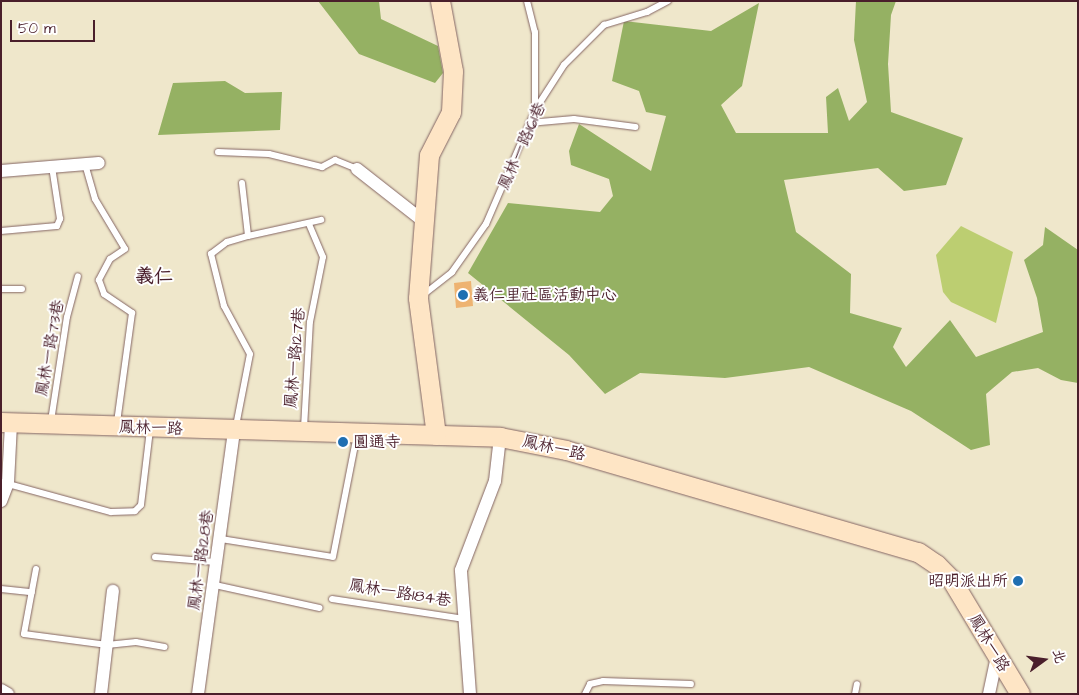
<!DOCTYPE html>
<meta charset="utf-8">
<style>
body{margin:0}
#map{position:relative;width:1079px;height:695px;overflow:hidden;background:#efe7cb;font-family:"Architects Daughter","LXGW WenKai TC",sans-serif}
div>[style]{position:absolute}
.green>*{inset:0;background:#bcce71}
.forest>*{inset:0;background:#95b163}
.building>*{inset:0;background:#eeb371}
.roads{filter:drop-shadow(0 0 1px #846563) drop-shadow(0 0 1px #846563)}
.lane>*{height:6px;margin:-3px;padding:0 3px;transform-origin:3px;border-radius:3px;background:#fff}
.street>*{height:12px;margin:-6px;padding:0 6px;transform-origin:6px;border-radius:6px;background:#fff}
.secondary>*{height:19px;margin:-9.5px;padding:0 9.5px;transform-origin:9.5px;border-radius:9.5px;background:#fee5c5}
.dots>*{width:14px;height:14px;translate:-50% -50%;box-sizing:border-box;border:2px solid #fff;border-radius:50%}
span{translate:-50% -50%;white-space:nowrap;text-align:center;line-height:1.15;-webkit-text-stroke:4px #fff;paint-order:stroke}
.street-label{font-size:16px;color:#4a1f2b}
.poi-label{font-size:16px;color:#4a1f2b}
.left{translate:0 -50%;text-align:left}
.right{translate:-100% -50%;text-align:right}
.quarter-label{font-size:19px;color:#4a1f2b;font-weight:700}
.frame{position:absolute;inset:0;border:2px solid #4a1f2b;pointer-events:none}
.north{position:absolute;left:1019px;top:635px;width:50px;height:50px;-webkit-text-stroke:4px #fff;paint-order:stroke;rotate:76deg;font-size:14px;font-weight:700;line-height:20px;text-align:center;color:#4a1f2b}
.north::after{content:'';display:block;margin:auto;width:18px;height:22px;background:#4a1f2b;clip-path:polygon(50% 0,100% 100%,50% 72%,0 100%)}
.scale{position:absolute;left:10px;top:20px;width:85px;height:22px;box-sizing:border-box;border:2px solid #4a1f2b;border-top:0;padding-left:6px;font-size:15px;line-height:18px;white-space:nowrap;color:#4a1f2b;-webkit-text-stroke:4px #fff;paint-order:stroke}
</style>
<div id="map">
<div class="green">
<div style="clip-path:polygon(961px 226px,1013px 252px,996px 323px,951px 302px,943px 292px,936px 255px)"></div>
</div>
<div class="forest">
<div style="clip-path:polygon(318px 1px,379px 1px,381px 19px,438px 46px,443px 73px,435px 83px,359px 54px)"></div>
<div style="clip-path:polygon(856px 1px,896px 1px,891px 15px,888px 64px,891px 112px,963px 138px,946px 185px,904px 191px,878px 168px,784px 180px,796px 232px,851px 274px,850px 313px,902px 328px,893px 347px,906px 367px,950px 320px,976px 357px,1043px 332px,1037px 298px,1024px 260px,1043px 245px,1045px 227px,1078px 250px,1078px 383px,1061px 380px,1038px 368px,1012px 372px,986px 394px,990px 445px,971px 450px,911px 411px,809px 367px,725px 378px,640px 373px,605px 394px,569px 355px,468px 273px,508px 203px,600px 212px,613px 196px,609px 179px,571px 165px,569px 151px,579px 124px,651px 171px,666px 116px,646px 112px,639px 91px,612px 81px,624px 21px,711px 31px,759px 3px,742px 86px,721px 105px,736px 133px,828px 133px,826px 97px,838px 88px,849px 121px,867px 102px,854px 40px)"></div>
<div style="clip-path:polygon(225px 81px,245px 93px,282px 92px,280px 130px,158px 135px,173px 83px)"></div>
</div>
<div class="building">
<div style="clip-path:polygon(471px 281px,473px 306px,456px 308px,454px 283px)"></div>
</div>
<div class="roads">
<div class="lane">
<div style="left:527px;top:1px;width:32px;rotate:76deg"></div>
<div style="left:535px;top:32px;width:77px;rotate:90deg"></div>
<div style="left:529px;top:123px;width:45px;rotate:-5.1deg"></div>
<div style="left:574px;top:119px;width:62px;rotate:7.5deg"></div>
<div style="left:218px;top:152px;width:51px;rotate:2.2deg"></div>
<div style="left:269px;top:154px;width:55px;rotate:13.8deg"></div>
<div style="left:322px;top:167px;width:15px;rotate:-28deg"></div>
<div style="left:335px;top:160px;width:24px;rotate:22deg"></div>
<div style="left:85px;top:164px;width:36px;rotate:74deg"></div>
<div style="left:95px;top:199px;width:58px;rotate:59deg"></div>
<div style="left:125px;top:249px;width:18px;rotate:146deg"></div>
<div style="left:110px;top:259px;width:24px;rotate:118deg"></div>
<div style="left:99px;top:280px;width:15px;rotate:70deg"></div>
<div style="left:104px;top:294px;width:34px;rotate:34deg"></div>
<div style="left:132px;top:313px;width:110px;rotate:97.8deg"></div>
<div style="left:242px;top:183px;width:53px;rotate:83.5deg"></div>
<div style="left:1px;top:231px;width:56px;rotate:-5.1deg"></div>
<div style="left:57px;top:226px;width:8px;rotate:-67deg"></div>
<div style="left:60px;top:219px;width:53px;rotate:-98.7deg"></div>
<div style="left:1px;top:289px;width:21px"></div>
<div style="left:423px;top:295px;width:37px;rotate:-38deg"></div>
<div style="left:452px;top:272px;width:59px;rotate:-54.7deg"></div>
<div style="left:486px;top:224px;width:124px;rotate:-66.7deg"></div>
<div style="left:535px;top:110px;width:54px;rotate:-57.2deg"></div>
<div style="left:564px;top:65px;width:57px;rotate:-45deg"></div>
<div style="left:604px;top:25px;width:45px;rotate:-16.8deg"></div>
<div style="left:647px;top:12px;width:24px;rotate:-28deg"></div>
<div style="left:51px;top:421px;width:105px;rotate:-81.3deg"></div>
<div style="left:67px;top:317px;width:42px;rotate:-75deg"></div>
<div style="left:236px;top:426px;width:73px;rotate:-79deg"></div>
<div style="left:250px;top:354px;width:55px;rotate:-118.4deg"></div>
<div style="left:224px;top:306px;width:54px;rotate:-104deg"></div>
<div style="left:211px;top:254px;width:20px;rotate:-37deg"></div>
<div style="left:227px;top:242px;width:22px;rotate:-16deg"></div>
<div style="left:248px;top:236px;width:75px;rotate:-12.4deg"></div>
<div style="left:304px;top:428px;width:106px;rotate:-86.8deg"></div>
<div style="left:310px;top:322px;width:66px;rotate:-78.7deg"></div>
<div style="left:323px;top:257px;width:36px;rotate:-113deg"></div>
<div style="left:1px;top:482px;width:114px;rotate:15.3deg"></div>
<div style="left:111px;top:512px;width:24px;rotate:-2deg"></div>
<div style="left:135px;top:511px;width:8px;rotate:-45deg"></div>
<div style="left:141px;top:505px;width:77px;rotate:-83.2deg"></div>
<div style="left:221px;top:539px;width:113px;rotate:9.1deg"></div>
<div style="left:333px;top:557px;width:124px;rotate:-78.9deg"></div>
<div style="left:155px;top:557px;width:61px;rotate:4.7deg"></div>
<div style="left:36px;top:569px;width:66px;rotate:100.5deg"></div>
<div style="left:24px;top:634px;width:84px;rotate:7.5deg"></div>
<div style="left:107px;top:645px;width:29px;rotate:-6deg"></div>
<div style="left:136px;top:642px;width:29px;rotate:10deg"></div>
<div style="left:215px;top:585px;width:107px;rotate:12.4deg"></div>
<div style="left:1px;top:589px;width:31px;rotate:6deg"></div>
<div style="left:332px;top:599px;width:134px;rotate:8.6deg"></div>
<div style="left:585px;top:694px;width:11px;rotate:-63deg"></div>
<div style="left:590px;top:684px;width:13px;rotate:-13deg"></div>
<div style="left:603px;top:681px;width:88px;rotate:2deg"></div>
<div style="left:855px;top:694px;width:10px;rotate:-79deg"></div>
</div>
<div class="street">
<div style="left:357px;top:169px;width:83px;rotate:38.1deg"></div>
<div style="left:1px;top:171px;width:98px;rotate:-4.7deg"></div>
<div style="left:1px;top:501px;width:19px;rotate:-69deg"></div>
<div style="left:8px;top:483px;width:60px;rotate:-87.1deg"></div>
<div style="left:1px;top:690px;width:8px;rotate:30deg"></div>
<div style="left:101px;top:694px;width:104px;rotate:-83.4deg"></div>
<div style="left:198px;top:694px;width:266px;rotate:-82.2deg"></div>
<div style="left:470px;top:694px;width:124px;rotate:-94.2deg"></div>
<div style="left:461px;top:570px;width:95px;rotate:-69.1deg"></div>
<div style="left:495px;top:481px;width:44px;rotate:-83.5deg"></div>
<div style="left:989px;top:694px;width:39px;rotate:-78deg"></div>
</div>
<div class="secondary">
<div style="left:1px;top:422px;width:499px;rotate:1.7deg"></div>
<div style="left:500px;top:437px;width:67px;rotate:11.1deg"></div>
<div style="left:566px;top:450px;width:366px;rotate:16.2deg"></div>
<div style="left:918px;top:552px;width:22px;rotate:34deg"></div>
<div style="left:936px;top:564px;width:21px;rotate:45deg"></div>
<div style="left:951px;top:579px;width:134px;rotate:59deg"></div>
<div style="left:436px;top:435px;width:138px;rotate:-97.5deg"></div>
<div style="left:418px;top:298px;width:143px;rotate:-85.6deg"></div>
<div style="left:429px;top:155px;width:48px;rotate:-62.9deg"></div>
<div style="left:451px;top:112px;width:41px;rotate:-87.2deg"></div>
<div style="left:453px;top:71px;width:71px;rotate:-100.5deg"></div>
</div>
</div>
<div class="dots">
<div style="left:463px;top:295px;background:#1f6fb2"></div>
<div style="left:343px;top:442px;background:#1f6fb2"></div>
<div style="left:1018px;top:581px;background:#1f6fb2"></div>
</div>
<div class="street-label">
<span style="left:522px;top:146px;rotate:-66deg">鳳林一路161巷</span>
<span style="left:50px;top:348px;rotate:-80deg">鳳林一路73巷</span>
<span style="left:295px;top:358px;rotate:-85deg">鳳林一路127巷</span>
<span style="left:151px;top:428px;rotate:2deg">鳳林一路</span>
<span style="left:554px;top:448px;rotate:13deg">鳳林一路</span>
<span style="left:201px;top:560px;rotate:-82deg">鳳林一路128巷</span>
<span style="left:400px;top:593px;rotate:9deg">鳳林一路184巷</span>
<span style="left:989px;top:643px;rotate:59deg">鳳林一路</span>
</div>
<div class="poi-label">
<span class="left" style="left:473px;top:295px">義仁里社區活動中心</span>
<span class="left" style="left:353px;top:442px">圓通寺</span>
<span class="right" style="left:1008px;top:581px">昭明派出所</span>
</div>
<div class="quarter-label">
<span style="left:154px;top:277px">義仁</span>
</div>
<div class="frame"></div>
<div class="north">北</div>
<div class="scale">50 m</div>
</div>
